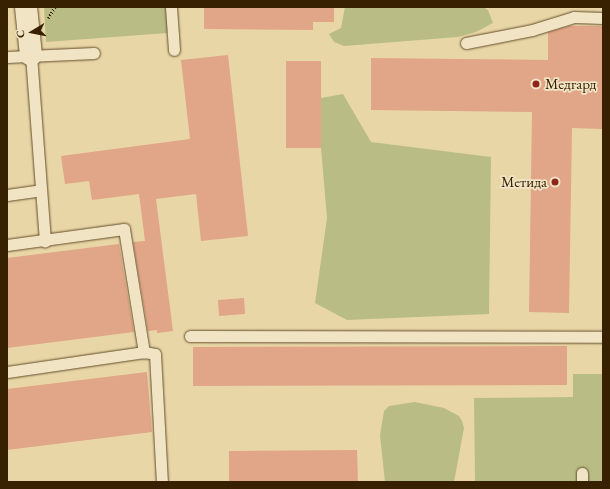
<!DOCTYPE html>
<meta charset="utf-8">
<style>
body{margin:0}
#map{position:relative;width:610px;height:489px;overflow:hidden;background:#e9d6a6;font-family:"EB Garamond",serif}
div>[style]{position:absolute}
.green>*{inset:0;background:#b9bd85}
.building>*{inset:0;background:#e1a587}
.path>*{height:2.5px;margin-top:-1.25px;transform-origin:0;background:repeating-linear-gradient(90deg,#382101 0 1px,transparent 0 3px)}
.roads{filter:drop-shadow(0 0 1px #644e2a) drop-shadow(0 0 1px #644e2a)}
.service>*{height:11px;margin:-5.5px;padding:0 5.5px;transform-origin:5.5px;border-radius:5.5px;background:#f1e4c5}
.minor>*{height:22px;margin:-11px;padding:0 11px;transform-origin:11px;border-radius:11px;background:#f1e4c5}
.dots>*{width:11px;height:11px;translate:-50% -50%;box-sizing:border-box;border:2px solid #f1e4c5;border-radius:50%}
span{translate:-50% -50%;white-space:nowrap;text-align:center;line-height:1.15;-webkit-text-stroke:3.5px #f1e4c5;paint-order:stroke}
.poi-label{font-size:15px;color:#382101}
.left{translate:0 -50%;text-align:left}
.right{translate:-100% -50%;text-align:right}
.frame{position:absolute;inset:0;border:8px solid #382101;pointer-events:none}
.north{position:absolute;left:12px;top:12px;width:40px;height:40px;-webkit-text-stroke:3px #f1e4c5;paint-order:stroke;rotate:260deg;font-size:11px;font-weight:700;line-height:16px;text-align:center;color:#382101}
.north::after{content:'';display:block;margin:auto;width:14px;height:18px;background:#382101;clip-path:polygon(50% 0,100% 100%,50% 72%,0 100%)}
</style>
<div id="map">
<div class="green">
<div style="clip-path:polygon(44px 7px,166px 7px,168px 33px,46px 42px)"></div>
<div style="clip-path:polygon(345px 7px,483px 7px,488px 10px,493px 23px,476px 32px,458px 37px,344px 46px,334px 42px,329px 34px,341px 28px)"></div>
<div style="clip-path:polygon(343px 94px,371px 142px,491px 157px,489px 314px,347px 320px,315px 303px,327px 218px,321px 148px,321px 98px)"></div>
<div style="clip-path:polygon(573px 374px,603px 374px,603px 482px,475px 482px,474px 398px,573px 397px)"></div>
<div style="clip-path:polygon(415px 402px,444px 408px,459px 416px,462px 421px,464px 428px,454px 482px,385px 482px,380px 435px,384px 411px,389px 406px)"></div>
</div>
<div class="building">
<div style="clip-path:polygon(204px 7px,334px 7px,334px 22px,313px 22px,313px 30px,204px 29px)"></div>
<div style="clip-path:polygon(569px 26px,603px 26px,603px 129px,572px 128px,569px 313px,529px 312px,532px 112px,371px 110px,371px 58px,548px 60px,548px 32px)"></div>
<div style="clip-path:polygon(228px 55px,248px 236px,201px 241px,196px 194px,156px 199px,173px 331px,157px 333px,157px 330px,148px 331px,133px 242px,145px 241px,139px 194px,92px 200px,89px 181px,65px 184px,61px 156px,190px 139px,181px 60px)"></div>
<div style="clip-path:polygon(286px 61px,321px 61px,321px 148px,286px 148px)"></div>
<div style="clip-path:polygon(119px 244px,134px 332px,7px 348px,7px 258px)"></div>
<div style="clip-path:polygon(244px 298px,245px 314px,219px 316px,218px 300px)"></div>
<div style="clip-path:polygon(567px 346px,567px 385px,193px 386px,193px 347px)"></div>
<div style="clip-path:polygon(147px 372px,152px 432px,7px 450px,7px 389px)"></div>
<div style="clip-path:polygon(357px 450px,358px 482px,229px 482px,229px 451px)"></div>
</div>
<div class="path">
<div style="left:48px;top:18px;width:13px;rotate:-58deg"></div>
</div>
<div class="roads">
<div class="service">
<div style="left:171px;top:7px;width:43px;rotate:86deg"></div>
<div style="left:466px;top:43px;width:67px;rotate:-11.1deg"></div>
<div style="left:532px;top:30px;width:44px;rotate:-17.2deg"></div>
<div style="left:574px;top:17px;width:29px;rotate:2deg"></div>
<div style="left:31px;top:55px;width:187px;rotate:85.7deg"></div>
<div style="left:7px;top:57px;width:87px;rotate:-2.6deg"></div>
<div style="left:7px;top:195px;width:34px;rotate:-8deg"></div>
<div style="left:7px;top:245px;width:118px;rotate:-7.8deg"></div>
<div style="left:124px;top:229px;width:125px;rotate:80.8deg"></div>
<div style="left:144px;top:352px;width:138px;rotate:171.7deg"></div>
<div style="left:190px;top:336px;width:413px;rotate:0.1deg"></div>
<div style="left:144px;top:352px;width:11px;rotate:10deg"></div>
<div style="left:155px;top:354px;width:128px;rotate:86.9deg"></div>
<div style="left:582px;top:473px;width:9px;rotate:90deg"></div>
</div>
<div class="minor">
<div style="left:26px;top:7px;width:48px;rotate:84.1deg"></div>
</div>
</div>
<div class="dots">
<div style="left:536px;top:84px;background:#8f2418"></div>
<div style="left:555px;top:182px;background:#8f2418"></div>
</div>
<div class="poi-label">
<span class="left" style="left:545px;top:84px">Медгард</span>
<span class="right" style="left:547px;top:182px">Метида</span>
</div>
<div class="frame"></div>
<div class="north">С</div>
</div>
